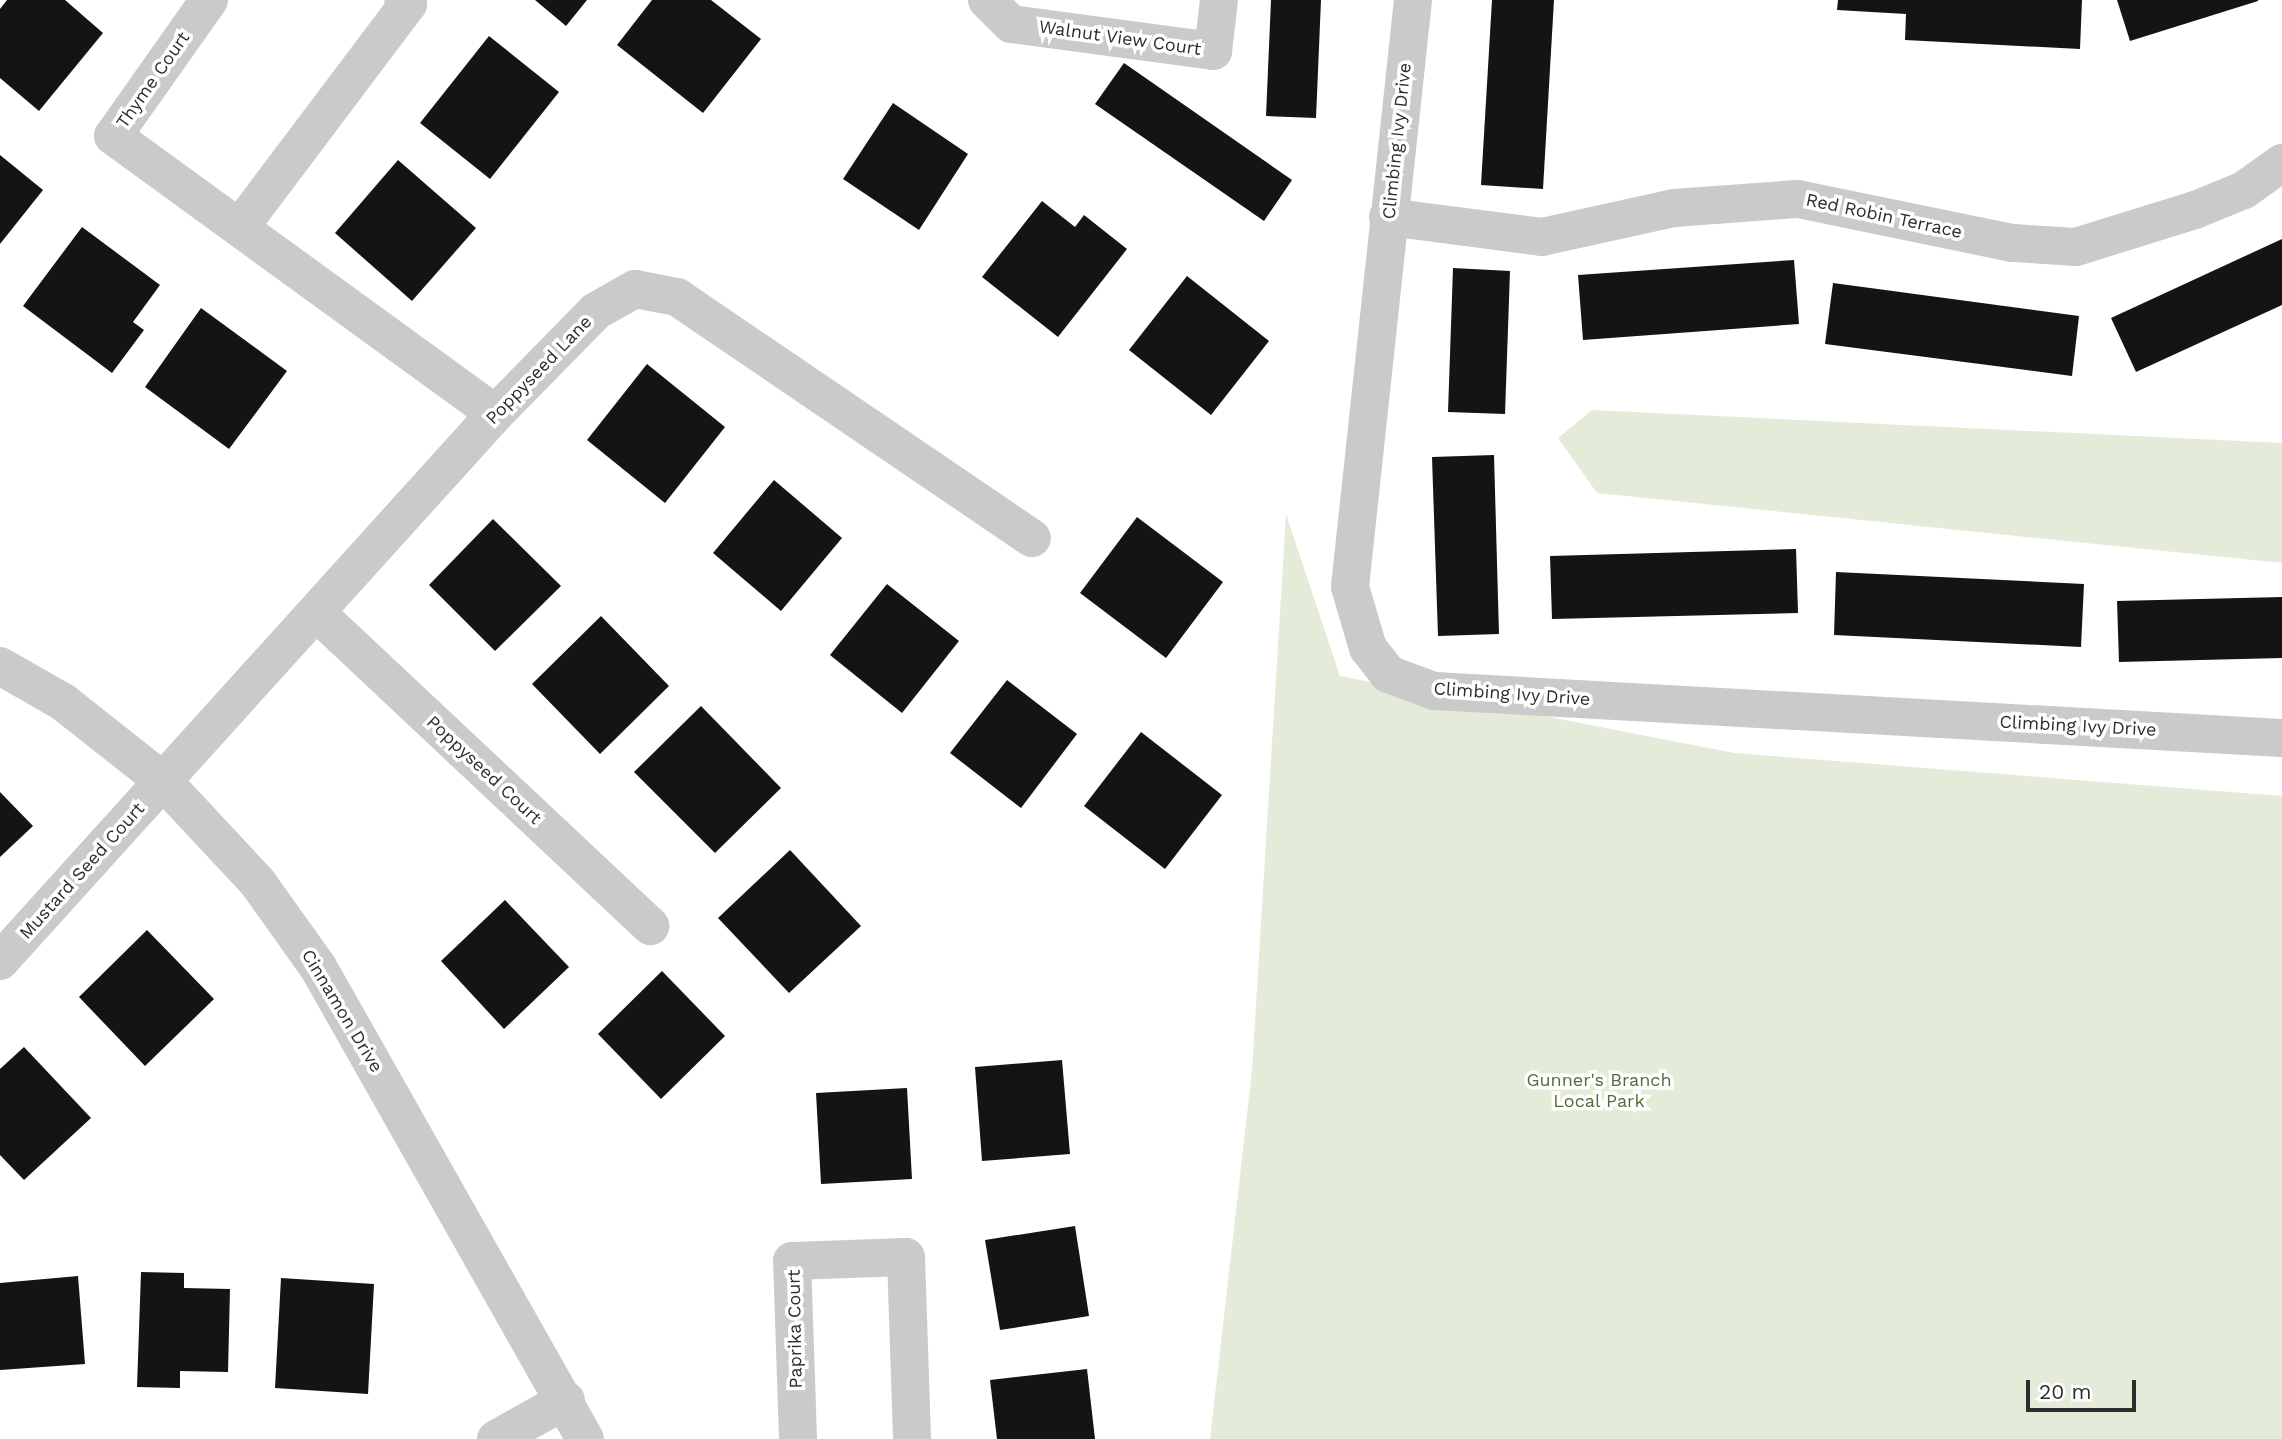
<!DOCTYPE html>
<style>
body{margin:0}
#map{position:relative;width:2282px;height:1439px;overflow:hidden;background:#fff;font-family:"Work Sans",sans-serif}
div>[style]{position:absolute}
.green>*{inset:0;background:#e4ecd9}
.building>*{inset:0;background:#141414}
.minor>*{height:38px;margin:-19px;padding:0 19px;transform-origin:19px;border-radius:19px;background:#cacaca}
span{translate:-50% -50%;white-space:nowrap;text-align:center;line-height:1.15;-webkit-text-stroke:7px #fff;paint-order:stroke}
.street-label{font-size:18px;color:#2d2d2d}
.park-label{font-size:18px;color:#536b38}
.scale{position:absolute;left:2026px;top:1380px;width:110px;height:32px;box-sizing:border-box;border:4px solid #2d2d2d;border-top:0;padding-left:9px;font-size:21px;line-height:24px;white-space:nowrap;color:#2d2d2d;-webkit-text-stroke:5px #fff;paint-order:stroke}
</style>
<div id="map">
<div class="green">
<div style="clip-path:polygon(1592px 410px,2282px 443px,2282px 563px,1597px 493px,1558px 438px)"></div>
<div style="clip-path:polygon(1286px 514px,1340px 676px,1734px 753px,2282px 796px,2282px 1439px,1210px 1439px,1252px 1070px)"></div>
</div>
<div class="building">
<div style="clip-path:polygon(7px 0,65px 0,103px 33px,39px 111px,0 78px,0 9px)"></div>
<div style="clip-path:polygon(535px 0,587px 0,566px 26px)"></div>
<div style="clip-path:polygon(652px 0,711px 0,761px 39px,703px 113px,617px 45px)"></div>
<div style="clip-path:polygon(1271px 0,1321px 0,1316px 118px,1266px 116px)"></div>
<div style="clip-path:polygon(1492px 0,1554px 0,1543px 189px,1481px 185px)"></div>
<div style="clip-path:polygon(1838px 0,2082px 0,2080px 49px,1905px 40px,1906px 14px,1837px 10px)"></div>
<div style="clip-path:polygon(2117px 0,2258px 0,2258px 1px,2130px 41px)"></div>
<div style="clip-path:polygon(489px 36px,559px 92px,490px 179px,420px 123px)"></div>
<div style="clip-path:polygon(1124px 63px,1292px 180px,1264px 221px,1095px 104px)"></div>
<div style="clip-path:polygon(893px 103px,968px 154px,919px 230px,843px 179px)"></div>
<div style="clip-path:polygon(0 155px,43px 190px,0 244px)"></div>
<div style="clip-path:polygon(398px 160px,476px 228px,412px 301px,335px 233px)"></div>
<div style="clip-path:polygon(1042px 201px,1075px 227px,1084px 215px,1127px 249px,1058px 337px,982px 277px)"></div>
<div style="clip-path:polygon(82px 227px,160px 285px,133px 322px,144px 330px,112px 373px,23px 306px)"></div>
<div style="clip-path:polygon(2282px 239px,2282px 305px,2136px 372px,2111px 318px)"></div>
<div style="clip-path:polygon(1794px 260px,1799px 324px,1583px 340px,1578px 275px)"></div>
<div style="clip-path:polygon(1453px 268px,1510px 271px,1505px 414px,1448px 412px)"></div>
<div style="clip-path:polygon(1187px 276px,1269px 341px,1211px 415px,1129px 350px)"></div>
<div style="clip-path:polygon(1833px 283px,2079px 316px,2072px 376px,1825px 344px)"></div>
<div style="clip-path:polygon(201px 308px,287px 371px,229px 449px,145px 387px)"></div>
<div style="clip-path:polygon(647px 364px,725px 427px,665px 503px,587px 440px)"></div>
<div style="clip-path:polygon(1494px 455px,1499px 634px,1438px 636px,1432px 457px)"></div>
<div style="clip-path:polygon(774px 480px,842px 538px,781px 611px,713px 553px)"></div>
<div style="clip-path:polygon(1137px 517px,1223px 582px,1166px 658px,1080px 593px)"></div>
<div style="clip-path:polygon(493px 519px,561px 586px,495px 651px,429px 585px)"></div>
<div style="clip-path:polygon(1796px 549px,1798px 613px,1552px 619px,1550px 556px)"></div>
<div style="clip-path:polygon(1836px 572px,2084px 584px,2081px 647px,1834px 635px)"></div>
<div style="clip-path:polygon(887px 584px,959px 641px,902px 713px,830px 655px)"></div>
<div style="clip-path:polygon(2282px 597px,2282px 658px,2119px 662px,2117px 601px)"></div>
<div style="clip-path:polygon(601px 616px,669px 686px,600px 754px,532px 684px)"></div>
<div style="clip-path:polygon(1007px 680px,1077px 734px,1021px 808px,950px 753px)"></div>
<div style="clip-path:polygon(701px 706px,781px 788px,715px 853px,634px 772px)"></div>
<div style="clip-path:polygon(1141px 732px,1222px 795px,1165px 869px,1084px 806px)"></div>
<div style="clip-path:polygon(0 792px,33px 826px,0 857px)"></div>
<div style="clip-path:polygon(790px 850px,861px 926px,789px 993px,718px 918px)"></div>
<div style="clip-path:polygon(505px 900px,569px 967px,504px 1029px,441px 961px)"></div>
<div style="clip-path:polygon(147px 930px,214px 999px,145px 1066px,79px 997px)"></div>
<div style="clip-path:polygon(662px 971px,725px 1036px,661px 1099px,598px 1034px)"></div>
<div style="clip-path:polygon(24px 1047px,91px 1118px,24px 1180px,0 1155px,0 1069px)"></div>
<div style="clip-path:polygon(1062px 1060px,1070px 1154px,982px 1161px,975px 1067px)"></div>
<div style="clip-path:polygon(907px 1088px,912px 1179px,821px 1184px,816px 1093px)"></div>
<div style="clip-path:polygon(1075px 1226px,1089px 1316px,1000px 1330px,985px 1240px)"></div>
<div style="clip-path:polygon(141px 1272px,184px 1273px,184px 1288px,230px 1289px,228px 1372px,180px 1371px,180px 1388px,137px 1387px)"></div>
<div style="clip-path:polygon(78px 1276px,85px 1364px,0 1370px,0 1283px)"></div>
<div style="clip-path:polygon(281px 1278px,374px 1284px,368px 1394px,275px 1388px)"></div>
<div style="clip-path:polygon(1087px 1369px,1095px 1439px,997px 1439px,990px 1380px)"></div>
</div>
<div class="minor">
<div style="left:209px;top:0;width:166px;rotate:125.2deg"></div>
<div style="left:113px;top:136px;width:472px;rotate:36deg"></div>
<div style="left:987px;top:0;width:34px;rotate:45deg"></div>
<div style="left:1011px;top:24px;width:204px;rotate:7.6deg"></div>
<div style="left:1213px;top:51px;width:51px;rotate:-83.3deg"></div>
<div style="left:1413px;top:0;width:590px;rotate:96.13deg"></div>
<div style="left:1350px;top:587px;width:64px;rotate:73.6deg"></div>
<div style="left:1368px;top:648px;width:33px;rotate:52deg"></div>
<div style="left:1388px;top:674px;width:49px;rotate:20.3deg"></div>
<div style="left:1434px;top:691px;width:849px;rotate:3.17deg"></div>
<div style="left:1388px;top:217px;width:155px;rotate:7.4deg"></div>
<div style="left:1542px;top:237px;width:135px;rotate:-12.4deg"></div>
<div style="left:1674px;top:208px;width:124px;rotate:-4.2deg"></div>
<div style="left:1798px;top:199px;width:219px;rotate:11.6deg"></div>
<div style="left:2013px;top:243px;width:63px;rotate:3.6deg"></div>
<div style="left:2076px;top:247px;width:125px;rotate:-17.3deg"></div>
<div style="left:2195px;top:210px;width:53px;rotate:-22.2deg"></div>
<div style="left:2244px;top:190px;width:47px;rotate:-35.4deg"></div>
<div style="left:240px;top:227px;width:279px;rotate:-53deg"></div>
<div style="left:408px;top:4px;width:6px;rotate:-141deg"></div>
<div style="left:318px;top:614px;width:456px;rotate:43.2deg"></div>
<div style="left:0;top:666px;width:73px;rotate:29.7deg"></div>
<div style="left:63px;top:702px;width:127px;rotate:38.3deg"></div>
<div style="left:163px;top:781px;width:139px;rotate:47deg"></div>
<div style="left:258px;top:883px;width:103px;rotate:54.5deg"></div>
<div style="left:318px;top:967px;width:542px;rotate:60.5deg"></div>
<div style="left:0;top:961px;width:738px;rotate:-47.86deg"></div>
<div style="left:495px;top:414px;width:144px;rotate:-45.6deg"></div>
<div style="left:596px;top:311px;width:45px;rotate:-29.4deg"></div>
<div style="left:635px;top:289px;width:43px;rotate:10.8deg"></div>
<div style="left:677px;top:297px;width:429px;rotate:34.2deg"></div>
<div style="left:496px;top:1439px;width:80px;rotate:-29.1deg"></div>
<div style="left:798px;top:1439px;width:178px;rotate:-91.9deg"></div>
<div style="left:792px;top:1261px;width:114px;rotate:-2deg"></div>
<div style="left:906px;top:1257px;width:182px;rotate:88.1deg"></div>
</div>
<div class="street-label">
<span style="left:1120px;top:38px;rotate:8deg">Walnut View Court</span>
<span style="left:153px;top:80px;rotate:-55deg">Thyme Court</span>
<span style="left:1397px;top:141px;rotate:-84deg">Climbing Ivy Drive</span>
<span style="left:1884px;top:216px;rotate:12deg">Red Robin Terrace</span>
<span style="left:539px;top:370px;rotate:-46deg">Poppyseed Lane</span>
<span style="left:1512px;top:694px;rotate:4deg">Climbing Ivy Drive</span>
<span style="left:2078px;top:726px;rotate:3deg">Climbing Ivy Drive</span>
<span style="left:484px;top:770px;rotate:43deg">Poppyseed Court</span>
<span style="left:82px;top:871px;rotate:-48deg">Mustard Seed Court</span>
<span style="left:342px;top:1011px;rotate:59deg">Cinnamon Drive</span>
<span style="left:795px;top:1329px;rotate:-91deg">Paprika Court</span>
</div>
<div class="park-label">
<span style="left:1599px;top:1091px">Gunner's Branch<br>Local Park</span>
</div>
<div class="scale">20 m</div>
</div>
